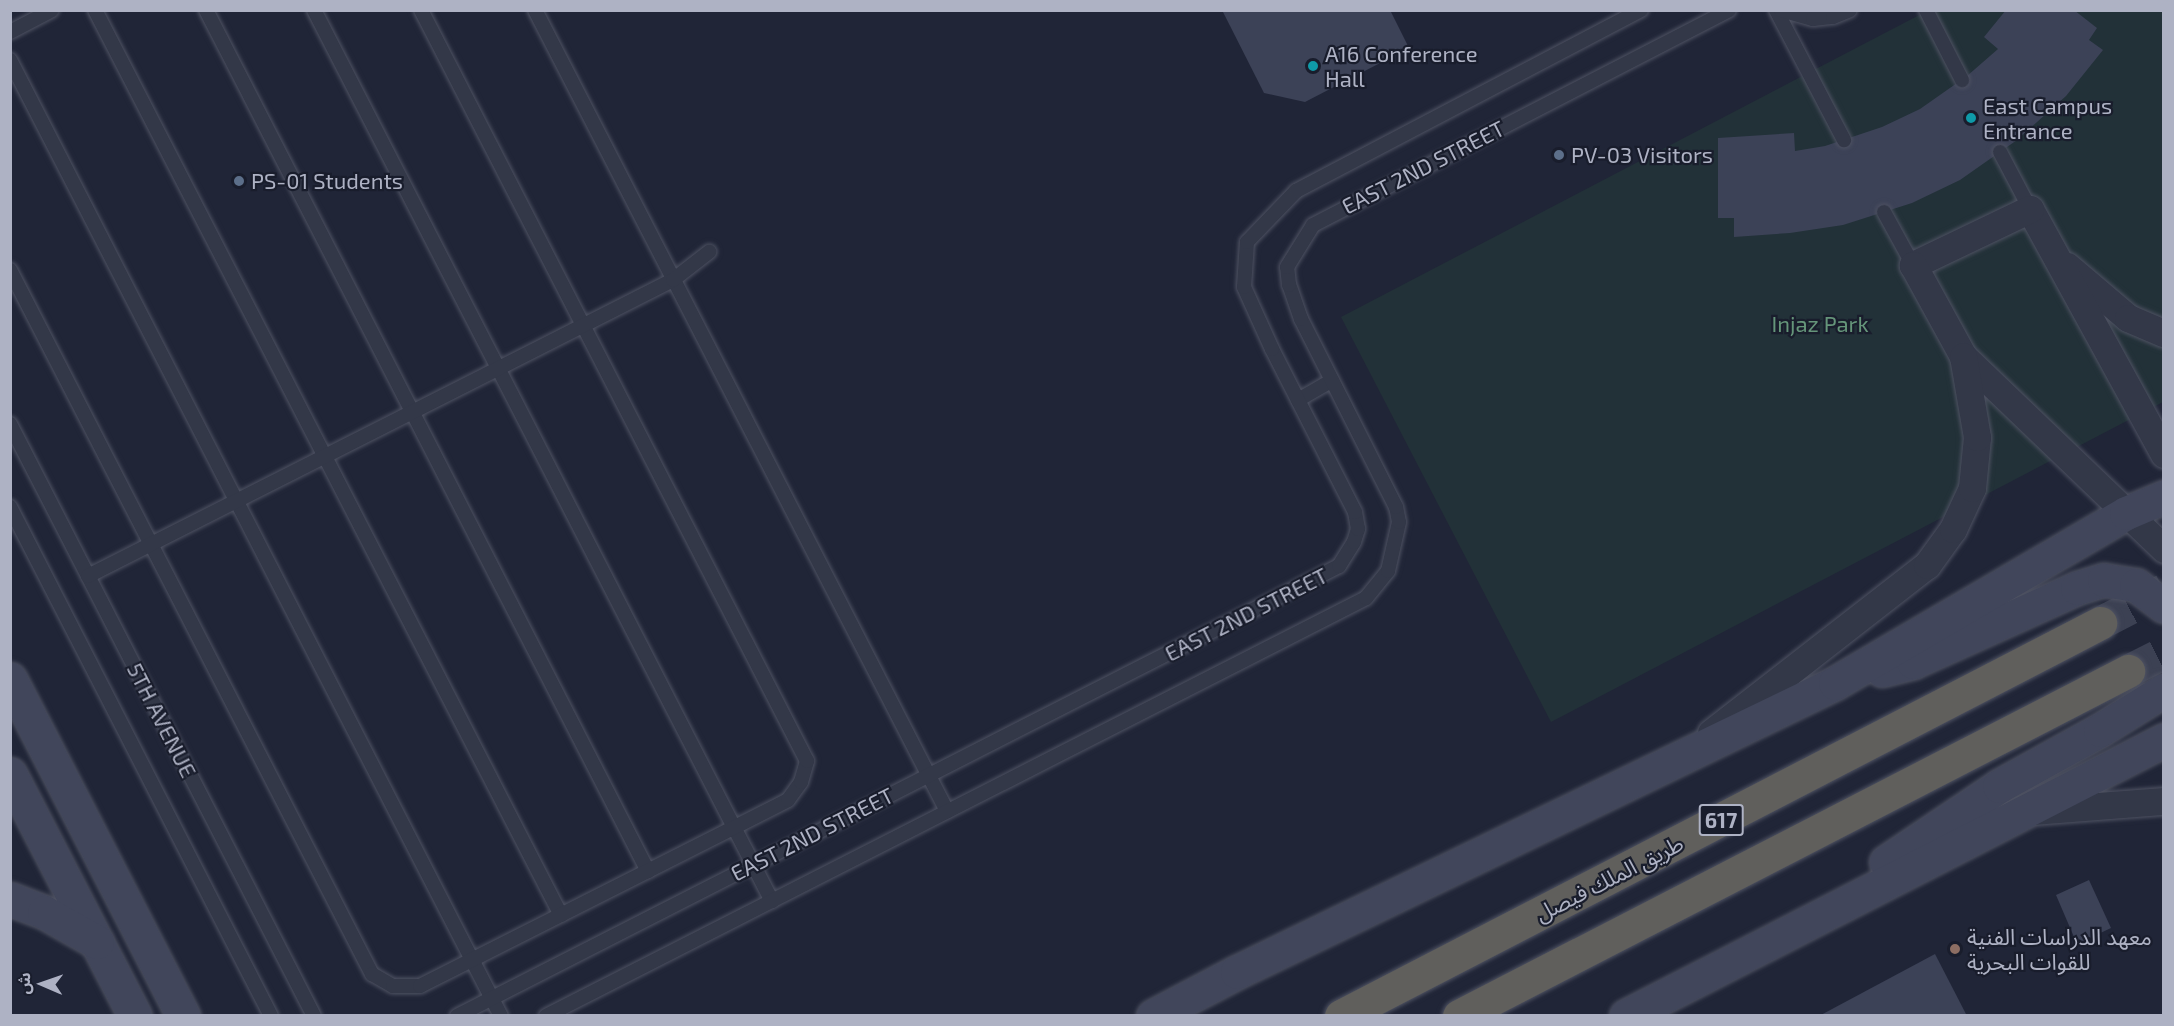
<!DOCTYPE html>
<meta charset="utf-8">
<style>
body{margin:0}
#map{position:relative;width:2174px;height:1026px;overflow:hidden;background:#202537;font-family:"Exo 2","Noto Sans Arabic",sans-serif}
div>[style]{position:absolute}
.green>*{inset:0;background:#223138}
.building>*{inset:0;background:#3c4257}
.trunk-tunnel>*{height:33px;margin-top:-16.5px;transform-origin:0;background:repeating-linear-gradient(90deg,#3c4153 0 33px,transparent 0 49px)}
.roads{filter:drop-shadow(0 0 2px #4e5262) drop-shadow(0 0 2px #4e5262)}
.service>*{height:14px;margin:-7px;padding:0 7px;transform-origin:7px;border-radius:7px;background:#333848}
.minor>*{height:27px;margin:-13.5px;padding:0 13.5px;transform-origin:13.5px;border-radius:13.5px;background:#333848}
.secondary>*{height:33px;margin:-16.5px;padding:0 16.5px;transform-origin:16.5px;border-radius:16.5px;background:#41465b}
.trunk>*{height:33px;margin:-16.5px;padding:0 16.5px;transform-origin:16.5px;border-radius:16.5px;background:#605f5c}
.dots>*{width:16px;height:16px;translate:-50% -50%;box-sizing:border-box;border:3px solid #191d2c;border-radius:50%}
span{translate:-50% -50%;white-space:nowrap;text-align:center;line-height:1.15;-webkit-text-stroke:4.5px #191d2c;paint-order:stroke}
.shield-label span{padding:2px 4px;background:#191d2c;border:2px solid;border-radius:4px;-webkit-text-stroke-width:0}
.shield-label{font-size:21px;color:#aeb2c4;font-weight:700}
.poi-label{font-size:22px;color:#aeb2c4}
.left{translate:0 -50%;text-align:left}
.street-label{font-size:22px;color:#aeb2c4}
.park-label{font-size:22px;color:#65957a}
.frame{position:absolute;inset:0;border:12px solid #aeb2c4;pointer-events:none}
.north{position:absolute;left:12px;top:954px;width:60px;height:60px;-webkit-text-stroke:4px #191d2c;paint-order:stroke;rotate:272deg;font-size:16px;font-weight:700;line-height:24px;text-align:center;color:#aeb2c4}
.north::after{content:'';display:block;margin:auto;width:21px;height:27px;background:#aeb2c4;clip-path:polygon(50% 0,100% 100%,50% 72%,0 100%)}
</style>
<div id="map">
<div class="green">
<div style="clip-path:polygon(1927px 11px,2163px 11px,2163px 402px,1551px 722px,1341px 317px)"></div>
</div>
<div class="building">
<div style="clip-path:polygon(1222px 10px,1390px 10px,1409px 48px,1305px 102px,1264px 93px)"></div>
<div style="clip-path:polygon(2006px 10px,2074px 10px,2097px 28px,2089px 40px,2103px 50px,2066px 96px,2017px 140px,1960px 180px,1912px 203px,1843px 225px,1790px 233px,1734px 237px,1734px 218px,1718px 218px,1718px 138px,1794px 133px,1795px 151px,1825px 146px,1882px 127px,1920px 109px,1967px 76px,1998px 49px,1984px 37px)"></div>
<div style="clip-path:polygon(2089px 880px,2111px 928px,2077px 944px,2056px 895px)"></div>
<div style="clip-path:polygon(1935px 954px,1967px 1016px,1819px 1016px)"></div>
</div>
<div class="trunk-tunnel">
<div style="left:2100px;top:623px;width:72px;rotate:-27.3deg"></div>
<div style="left:2128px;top:671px;width:40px;rotate:-26.6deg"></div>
</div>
<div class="roads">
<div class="service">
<div style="left:95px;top:10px;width:1018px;rotate:62.76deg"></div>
<div style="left:206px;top:10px;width:968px;rotate:62.83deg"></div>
<div style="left:314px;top:10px;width:1002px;rotate:62.8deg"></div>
<div style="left:535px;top:10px;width:901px;rotate:62.78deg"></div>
<div style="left:1776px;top:10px;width:147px;rotate:62.4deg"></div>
<div style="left:1781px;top:10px;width:33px;rotate:16deg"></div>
<div style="left:1813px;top:19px;width:20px;rotate:-6deg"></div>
<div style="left:1833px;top:17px;width:18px;rotate:-22deg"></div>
<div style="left:1926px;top:10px;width:79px;rotate:62.8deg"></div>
<div style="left:10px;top:32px;width:47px;rotate:-27.6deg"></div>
<div style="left:10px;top:60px;width:1075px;rotate:62.82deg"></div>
<div style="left:2000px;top:152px;width:64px;rotate:62.2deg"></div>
<div style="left:1884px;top:212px;width:60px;rotate:61.3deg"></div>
<div style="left:10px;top:270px;width:792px;rotate:62.79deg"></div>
<div style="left:372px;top:974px;width:24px;rotate:30deg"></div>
<div style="left:393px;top:986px;width:27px"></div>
<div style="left:420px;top:986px;width:412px;rotate:-26.8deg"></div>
<div style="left:788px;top:800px;width:22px;rotate:-54deg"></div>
<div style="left:801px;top:782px;width:22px;rotate:-74deg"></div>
<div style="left:807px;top:761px;width:844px;rotate:-117.2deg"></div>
<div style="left:1298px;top:400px;width:39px;rotate:-30deg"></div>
<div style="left:10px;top:424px;width:665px;rotate:62.82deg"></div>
<div style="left:10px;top:507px;width:572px;rotate:62.85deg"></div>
<div style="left:88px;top:576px;width:656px;rotate:-26.84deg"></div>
<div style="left:673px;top:280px;width:46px;rotate:-37.9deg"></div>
<div style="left:457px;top:1016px;width:990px;rotate:-27.03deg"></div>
<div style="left:1339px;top:566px;width:28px;rotate:-58deg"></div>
<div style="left:1354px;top:542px;width:14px;rotate:-73deg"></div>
<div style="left:1358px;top:529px;width:17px;rotate:-100deg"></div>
<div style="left:1355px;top:512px;width:183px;rotate:-117deg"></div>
<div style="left:1272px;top:349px;width:68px;rotate:-114.3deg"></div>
<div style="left:1244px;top:287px;width:45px;rotate:-86.2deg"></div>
<div style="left:1247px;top:242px;width:71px;rotate:-46.1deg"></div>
<div style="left:1296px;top:191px;width:390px;rotate:-27.7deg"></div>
<div style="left:546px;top:1016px;width:920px;rotate:-27.01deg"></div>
<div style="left:1366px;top:598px;width:35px;rotate:-51deg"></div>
<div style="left:1388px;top:571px;width:50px;rotate:-77.3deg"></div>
<div style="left:1399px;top:522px;width:15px;rotate:-101deg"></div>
<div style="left:1396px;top:507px;width:211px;rotate:-116.8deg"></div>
<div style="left:1301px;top:319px;width:36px;rotate:-109deg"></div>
<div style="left:1289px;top:285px;width:18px;rotate:-96deg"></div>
<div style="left:1287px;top:267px;width:49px;rotate:-58.2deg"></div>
<div style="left:1313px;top:225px;width:468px;rotate:-27.3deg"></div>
</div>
<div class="minor">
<div style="left:2067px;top:266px;width:80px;rotate:40.4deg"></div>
<div style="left:2128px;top:318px;width:39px;rotate:23deg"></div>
<div style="left:2164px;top:454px;width:279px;rotate:-118.7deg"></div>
<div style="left:2030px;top:209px;width:130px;rotate:154.4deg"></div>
<div style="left:1913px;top:265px;width:104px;rotate:61.2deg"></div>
<div style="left:1963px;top:356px;width:279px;rotate:43.8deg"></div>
<div style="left:1711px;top:733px;width:274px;rotate:-37.9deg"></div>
<div style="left:1927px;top:565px;width:44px;rotate:-54.2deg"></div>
<div style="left:1953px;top:529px;width:45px;rotate:-65.1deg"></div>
<div style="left:1972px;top:488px;width:51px;rotate:-84.4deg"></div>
<div style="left:1977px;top:437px;width:82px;rotate:-99.8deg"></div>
<div style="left:2033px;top:811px;width:131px;rotate:-4.4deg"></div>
</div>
<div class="secondary">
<div style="left:1882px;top:670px;width:32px;rotate:-14deg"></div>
<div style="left:1913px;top:662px;width:180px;rotate:-24.3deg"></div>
<div style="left:2077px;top:588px;width:28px;rotate:-17deg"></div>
<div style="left:2104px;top:580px;width:32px;rotate:9deg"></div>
<div style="left:2136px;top:585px;width:35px;rotate:37deg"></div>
<div style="left:10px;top:679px;width:379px;rotate:62.8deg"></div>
<div style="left:10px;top:774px;width:272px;rotate:62.7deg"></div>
<div style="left:1886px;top:862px;width:136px;rotate:-33.9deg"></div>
<div style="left:1999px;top:786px;width:115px;rotate:-29deg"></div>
<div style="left:2100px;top:730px;width:75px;rotate:-32deg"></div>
<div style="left:10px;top:899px;width:36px;rotate:21deg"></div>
<div style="left:44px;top:912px;width:61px;rotate:29.5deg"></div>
<div style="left:1153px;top:1016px;width:95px;rotate:-27.6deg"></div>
<div style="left:1237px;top:972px;width:664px;rotate:-25.79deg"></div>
<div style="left:1835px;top:683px;width:337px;rotate:-30.3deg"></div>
<div style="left:2126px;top:513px;width:41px;rotate:-22.8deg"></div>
<div style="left:1626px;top:1016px;width:605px;rotate:-27.16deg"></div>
</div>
<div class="trunk">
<div style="left:1341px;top:1016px;width:855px;rotate:-27.37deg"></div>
<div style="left:1459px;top:1016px;width:753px;rotate:-27.28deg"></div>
</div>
</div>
<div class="dots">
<div style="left:1313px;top:66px;background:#0f9aa8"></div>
<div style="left:1971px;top:118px;background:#0f9aa8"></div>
<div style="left:1559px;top:155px;background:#5c6f8a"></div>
<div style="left:239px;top:181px;background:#5c6f8a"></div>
<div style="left:1955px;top:949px;background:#8d6e63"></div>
</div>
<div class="shield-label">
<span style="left:1721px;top:820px">617</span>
</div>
<div class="poi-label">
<span class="left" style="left:1325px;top:66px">A16 Conference<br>Hall</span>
<span class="left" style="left:1983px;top:118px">East Campus<br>Entrance</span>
<span class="left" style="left:1571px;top:155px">PV-03 Visitors</span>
<span class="left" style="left:251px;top:181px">PS-01 Students</span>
<span class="left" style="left:1967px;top:949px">معهد الدراسات الفنية<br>للقوات البحرية</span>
</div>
<div class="street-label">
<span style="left:1423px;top:167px;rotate:-27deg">EAST 2ND STREET</span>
<span style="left:1246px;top:614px;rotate:-27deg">EAST 2ND STREET</span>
<span style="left:162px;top:720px;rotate:63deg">5TH AVENUE</span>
<span style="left:812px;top:834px;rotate:-27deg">EAST 2ND STREET</span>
<span style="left:1609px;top:878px;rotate:-27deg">طريق الملك فيصل</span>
</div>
<div class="park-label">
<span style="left:1820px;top:324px">Injaz Park</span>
</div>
<div class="frame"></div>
<div class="north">ش</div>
</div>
